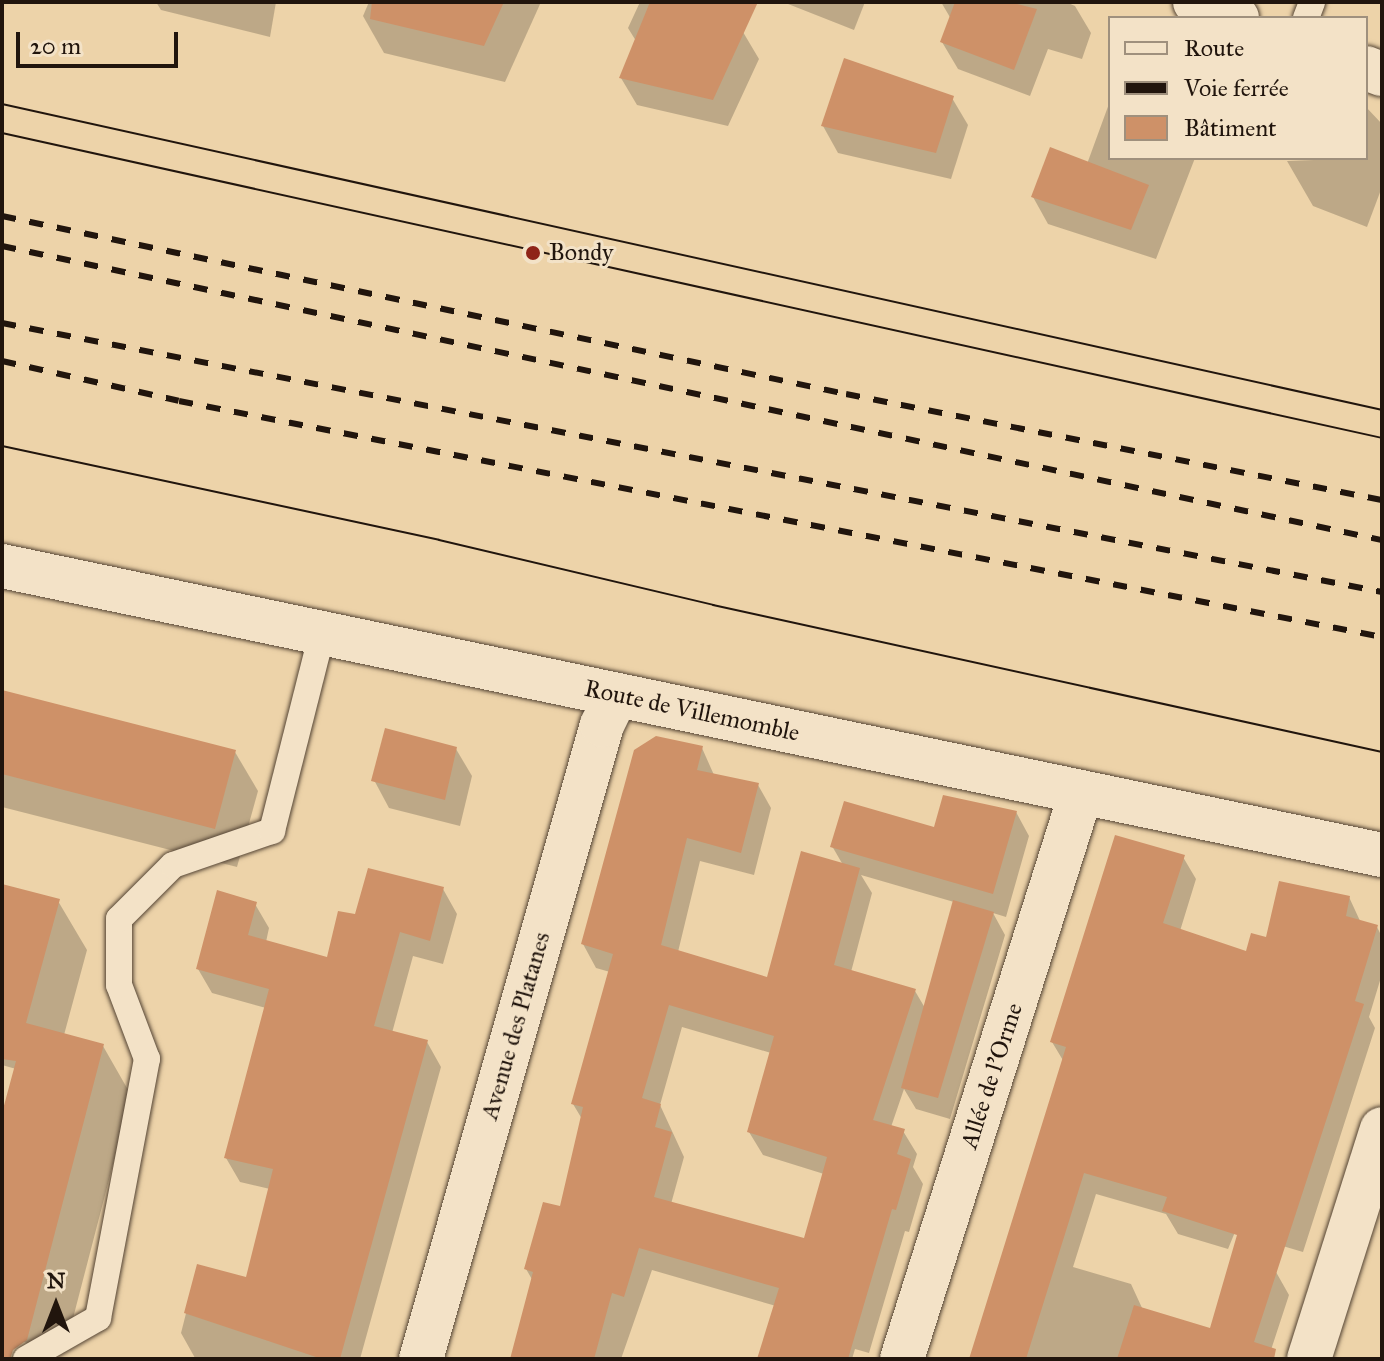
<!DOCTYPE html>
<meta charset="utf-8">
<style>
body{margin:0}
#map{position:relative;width:1384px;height:1361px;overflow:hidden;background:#edd3a9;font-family:"IM FELL Great Primer",serif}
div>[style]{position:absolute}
.shadow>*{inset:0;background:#0003}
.building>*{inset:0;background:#ce9168}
.roads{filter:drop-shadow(0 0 2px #544434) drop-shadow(0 0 2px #544434)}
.lane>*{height:26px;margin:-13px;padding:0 13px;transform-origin:13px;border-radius:13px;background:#f3e2c7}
.street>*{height:44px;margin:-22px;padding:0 22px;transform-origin:22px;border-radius:22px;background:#f3e2c7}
.secondary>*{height:44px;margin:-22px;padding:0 22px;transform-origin:22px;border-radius:22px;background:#f3e2c7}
.tram>*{height:2px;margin:-1px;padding:0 1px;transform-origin:1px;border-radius:1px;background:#21150d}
.rail>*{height:6px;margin-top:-3px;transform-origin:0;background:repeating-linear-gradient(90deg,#21150d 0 14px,transparent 0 28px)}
.dots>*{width:22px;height:22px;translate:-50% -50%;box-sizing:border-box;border:4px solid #f3e2c7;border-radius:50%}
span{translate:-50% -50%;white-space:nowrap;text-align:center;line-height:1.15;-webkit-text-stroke:6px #f3e2c7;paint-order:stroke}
.poi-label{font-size:24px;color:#21150d}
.left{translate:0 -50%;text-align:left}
.street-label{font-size:24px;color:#21150d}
.frame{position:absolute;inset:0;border:4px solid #21150d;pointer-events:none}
.legend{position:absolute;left:1108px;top:16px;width:260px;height:144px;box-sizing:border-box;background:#f3e2c7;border:2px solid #9f907d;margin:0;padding:10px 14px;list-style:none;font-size:24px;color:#21150d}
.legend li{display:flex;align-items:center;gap:16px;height:40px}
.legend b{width:40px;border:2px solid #9f907d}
.north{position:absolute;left:16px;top:1265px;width:80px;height:80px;-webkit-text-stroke:6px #f3e2c7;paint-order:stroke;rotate:0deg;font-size:22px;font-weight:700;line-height:32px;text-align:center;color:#21150d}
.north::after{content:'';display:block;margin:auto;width:28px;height:36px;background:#21150d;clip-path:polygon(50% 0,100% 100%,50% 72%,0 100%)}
.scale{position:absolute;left:16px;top:32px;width:162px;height:36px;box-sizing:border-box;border:4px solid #21150d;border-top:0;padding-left:10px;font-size:24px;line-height:28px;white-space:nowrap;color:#21150d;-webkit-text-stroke:6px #f3e2c7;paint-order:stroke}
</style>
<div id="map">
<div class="shadow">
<div style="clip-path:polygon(156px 2px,276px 2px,270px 37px,161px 10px)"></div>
<div style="clip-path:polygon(369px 2px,541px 2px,505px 82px,384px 53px,363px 16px)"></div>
<div style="clip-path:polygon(640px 2px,678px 2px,743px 32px,759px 59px,728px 126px,637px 105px,621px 78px,636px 41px,628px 28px)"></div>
<div style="clip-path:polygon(783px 2px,865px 2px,854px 30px)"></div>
<div style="clip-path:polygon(941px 2px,1066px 2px,1075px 6px,1091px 33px,1082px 59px,1048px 49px,1030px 96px,958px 69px,942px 42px,951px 19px)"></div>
<div style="clip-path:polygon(952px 98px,968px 125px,951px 179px,838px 153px,823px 126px)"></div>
<div style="clip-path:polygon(1110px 101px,1110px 158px,1195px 158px,1156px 259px,1048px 224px,1033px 197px,1087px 164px)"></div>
<div style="clip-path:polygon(1366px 107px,1382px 124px,1382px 187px,1367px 227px,1313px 206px,1287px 161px,1366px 158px)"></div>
<div style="clip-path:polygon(2px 692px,235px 752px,258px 791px,237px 867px,2px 807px)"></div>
<div style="clip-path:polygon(evenodd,702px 748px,714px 775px,758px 785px,771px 808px,754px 875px,700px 861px,678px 952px,768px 979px,843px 865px,832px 846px,1016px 812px,1029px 836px,1006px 917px,993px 913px,1005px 935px,950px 1119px,916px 1109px,904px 1089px,891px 1127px,903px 1131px,917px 1154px,913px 1167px,923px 1184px,909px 1232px,905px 1231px,869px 1353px,855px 1349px,852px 1359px,759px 1359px,776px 1306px,652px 1270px,621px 1359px,512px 1359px,533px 1281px,526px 1269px,561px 1209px,582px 1119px,573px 1104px,610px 972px,596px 968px,583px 944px,702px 748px,861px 875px,954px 902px,925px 1008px,915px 991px,851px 972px,872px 893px,861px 875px,702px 748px,682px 1027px,771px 1053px,749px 1132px,763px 1155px,824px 1174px,805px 1240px,671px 1204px,684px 1157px,660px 1105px,682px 1027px)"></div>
<div style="clip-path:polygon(456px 749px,472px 776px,460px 826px,389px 808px,374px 780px)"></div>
<div style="clip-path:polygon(1183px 857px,1196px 879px,1180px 931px,1247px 953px,1349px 897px,1361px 923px,1377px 927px,1382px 937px,1382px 974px,1369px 1017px,1375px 1028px,1303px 1252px,1235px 1232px,1228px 1249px,1178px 1234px,1166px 1214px,1096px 1194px,1073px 1267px,1131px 1284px,1143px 1310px,1211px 1331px,1276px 1272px,1289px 1295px,1268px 1359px,973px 1359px,1064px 1062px,1052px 1042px)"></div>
<div style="clip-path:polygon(2px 886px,58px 901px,87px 950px,64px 1035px,103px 1046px,131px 1095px,64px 1353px,2px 1336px,2px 1121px,16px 1069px,2px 1065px)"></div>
<div style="clip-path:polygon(443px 889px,457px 914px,443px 964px,413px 956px,392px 1033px,427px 1042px,441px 1067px,360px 1359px,195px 1358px,181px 1333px,198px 1266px,247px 1280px,270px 1189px,240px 1182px,226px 1158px,266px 1008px,212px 993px,198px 969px,255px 904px,269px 928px,266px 942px,328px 960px,356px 916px)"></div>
</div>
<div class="building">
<div style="clip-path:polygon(372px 2px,504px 2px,484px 46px,370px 19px)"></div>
<div style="clip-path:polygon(650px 2px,758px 2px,713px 100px,619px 78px)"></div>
<div style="clip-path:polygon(955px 2px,1009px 2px,1037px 9px,1014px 70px,940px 42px)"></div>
<div style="clip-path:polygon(844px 58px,954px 96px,936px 153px,821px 126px)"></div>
<div style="clip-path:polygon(1050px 147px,1149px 185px,1131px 230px,1031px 197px)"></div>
<div style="clip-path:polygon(2px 690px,236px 750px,215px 829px,2px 774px)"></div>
<div style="clip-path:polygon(385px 728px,457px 747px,445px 800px,371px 781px)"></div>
<div style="clip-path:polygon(evenodd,656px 736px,703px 746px,697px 770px,759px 783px,741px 853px,687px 838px,661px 945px,767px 977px,801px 851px,860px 868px,834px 965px,916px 989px,873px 1120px,905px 1129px,897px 1154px,911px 1159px,896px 1210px,892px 1209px,848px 1359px,757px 1359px,779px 1288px,639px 1248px,624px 1297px,612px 1293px,594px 1359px,510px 1359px,533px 1272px,524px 1269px,543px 1202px,560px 1206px,583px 1107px,571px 1104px,613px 954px,581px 944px,634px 750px,656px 736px,669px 1005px,774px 1036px,747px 1132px,827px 1157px,804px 1238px,654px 1197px,672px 1132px,655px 1127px,661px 1104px,642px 1098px,669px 1005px)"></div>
<div style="clip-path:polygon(943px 795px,1017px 811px,993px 894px,830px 847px,844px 801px,934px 827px)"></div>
<div style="clip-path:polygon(1115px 835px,1185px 855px,1163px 923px,1246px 951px,1251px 933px,1266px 937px,1279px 881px,1350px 896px,1346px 916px,1378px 925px,1355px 1001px,1364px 1004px,1254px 1342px,1276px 1349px,1274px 1359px,1117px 1359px,1134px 1305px,1210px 1328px,1237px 1235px,1162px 1211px,1167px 1197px,1084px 1173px,1026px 1359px,969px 1359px,1066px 1047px,1050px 1042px)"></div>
<div style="clip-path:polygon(368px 868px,444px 887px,430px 941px,400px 932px,374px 1026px,428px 1040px,340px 1359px,322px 1359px,184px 1313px,197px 1264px,246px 1277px,273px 1169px,224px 1158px,269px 989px,196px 969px,217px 890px,257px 902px,248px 935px,327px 957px,338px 911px,355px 914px)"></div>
<div style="clip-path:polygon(2px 884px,60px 899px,26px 1023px,104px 1044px,27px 1340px,13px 1350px,10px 1359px,2px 1359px,2px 1113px,16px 1061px,2px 1059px)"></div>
<div style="clip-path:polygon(953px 900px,994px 912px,938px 1098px,901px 1088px)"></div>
</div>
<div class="roads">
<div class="lane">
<div style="left:1306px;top:18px;width:17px;rotate:-69deg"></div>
<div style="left:26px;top:1359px;width:83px;rotate:-29.7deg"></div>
<div style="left:98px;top:1318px;width:264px;rotate:-79.3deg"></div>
<div style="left:147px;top:1059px;width:79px;rotate:-110.7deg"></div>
<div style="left:119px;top:985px;width:66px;rotate:-90deg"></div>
<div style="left:119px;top:919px;width:76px;rotate:-45deg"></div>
<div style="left:173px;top:865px;width:105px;rotate:-19deg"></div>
<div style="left:272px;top:831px;width:204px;rotate:-75.8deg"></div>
</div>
<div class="street">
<div style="left:1195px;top:2px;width:45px;rotate:20.9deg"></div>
<div style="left:1366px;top:68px;width:17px;rotate:21deg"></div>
<div style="left:421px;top:1359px;width:659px;rotate:-74.07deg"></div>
<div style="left:602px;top:725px;width:32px;rotate:-64deg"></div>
<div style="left:902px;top:1359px;width:594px;rotate:-72.45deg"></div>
<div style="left:1309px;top:1359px;width:241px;rotate:-72.4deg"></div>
</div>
<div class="secondary">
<div style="left:2px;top:566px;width:1410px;rotate:11.83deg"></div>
</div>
</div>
<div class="tram">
<div style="left:2px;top:104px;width:1414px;rotate:12.5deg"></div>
<div style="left:2px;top:133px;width:1413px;rotate:12.46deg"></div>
<div style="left:2px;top:446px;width:447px;rotate:12.1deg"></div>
<div style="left:439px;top:540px;width:282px;rotate:13.3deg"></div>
<div style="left:713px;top:605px;width:685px;rotate:12.39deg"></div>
</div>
<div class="rail">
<div style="left:2px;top:216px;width:863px;rotate:11.91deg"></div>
<div style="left:846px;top:394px;width:546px;rotate:11.19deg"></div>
<div style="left:2px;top:246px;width:1411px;rotate:12.03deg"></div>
<div style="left:2px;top:323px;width:1406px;rotate:11.03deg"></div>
<div style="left:2px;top:361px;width:181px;rotate:12.7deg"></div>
<div style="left:179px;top:401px;width:1226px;rotate:11.1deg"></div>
</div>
<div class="dots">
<div style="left:533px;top:253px;background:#8f2418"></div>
</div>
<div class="poi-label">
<span class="left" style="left:549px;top:253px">Bondy</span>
</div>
<div class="street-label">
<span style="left:692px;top:711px;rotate:12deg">Route de Villemomble</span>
<span style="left:516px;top:1026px;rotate:-74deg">Avenue des Platanes</span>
<span style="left:992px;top:1076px;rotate:-72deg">Allée de l'Orme</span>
</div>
<div class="frame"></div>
<ul class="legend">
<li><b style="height:10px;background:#f3e2c7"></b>Route</li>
<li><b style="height:10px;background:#21150d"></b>Voie ferrée</li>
<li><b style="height:22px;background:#ce9168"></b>Bâtiment</li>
</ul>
<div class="north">N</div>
<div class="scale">20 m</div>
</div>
